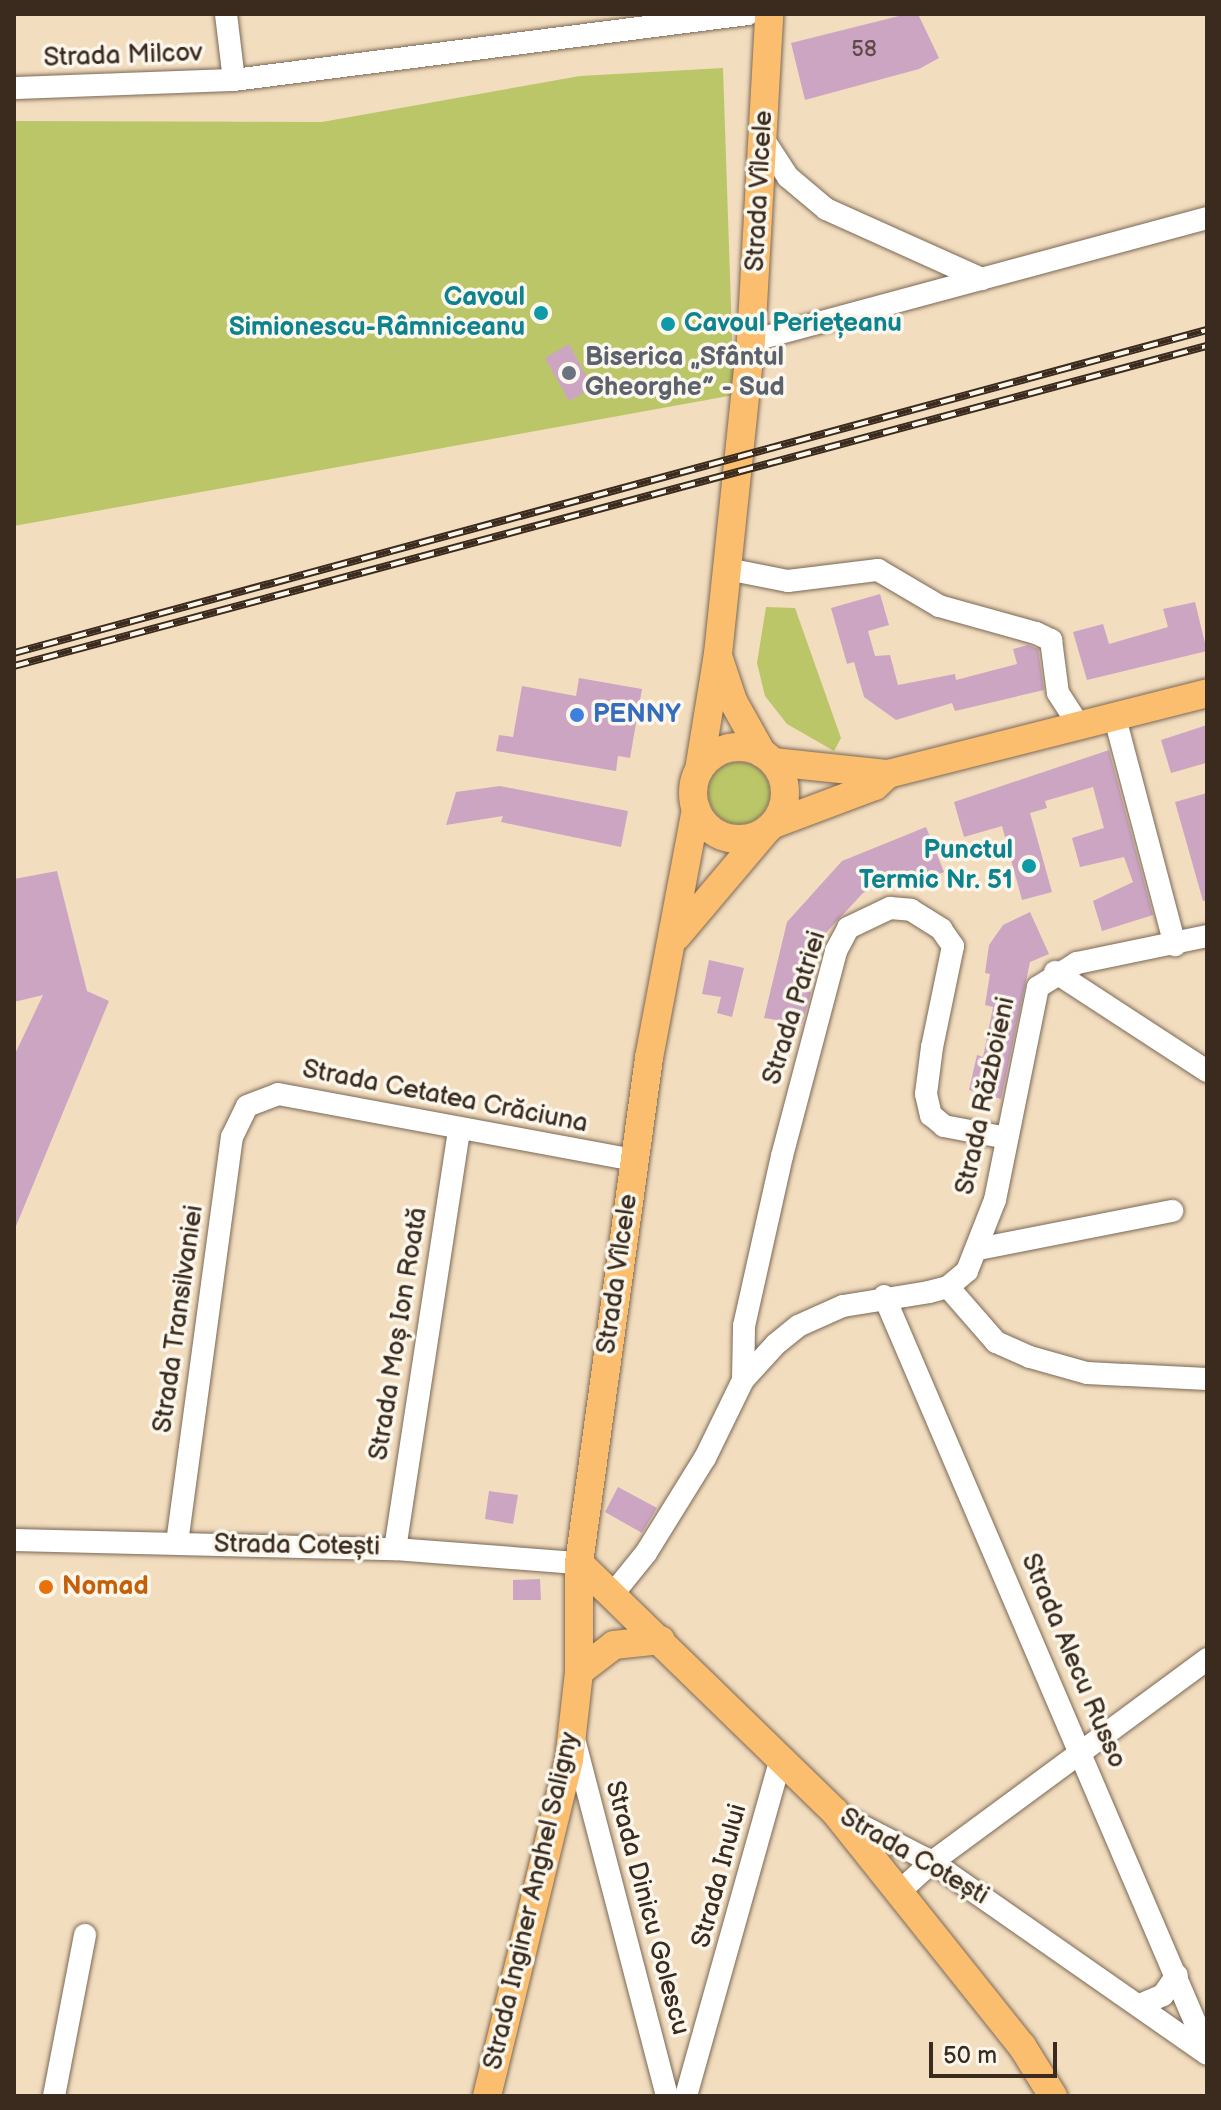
<!DOCTYPE html>
<meta charset="utf-8">
<style>
body{margin:0}
#map{position:relative;width:1221px;height:2110px;overflow:hidden;background:#f3ddbf;font-family:"Balsamiq Sans",sans-serif}
div>[style]{position:absolute}
.green>*{inset:0;background:#bbc668}
.round{border-radius:50%}
.building>*{inset:0;background:#cca5c3}
.roads{filter:drop-shadow(0 0 2px #7b6956) drop-shadow(0 0 2px #7b6956)}
.minor>*{height:22px;margin:-11px;padding:0 11px;transform-origin:11px;border-radius:11px;background:#fff}
.major>*{height:28px;margin:-14px;padding:0 14px;transform-origin:14px;border-radius:14px;background:#fbbe6e}
.major>.ring{margin:-14px;padding:0;box-sizing:content-box;background:none;border:28px solid #fbbe6e;border-radius:50%}
.rail>*{height:8px;margin-top:-4px;transform-origin:0;background:repeating-linear-gradient(90deg,#fbf7ec 0 15px,#3b2a1e 0 30px);box-sizing:border-box;border-block:2px solid #3b2a1e}
.dots>*{width:22px;height:22px;translate:-50% -50%;box-sizing:border-box;border:4px solid #fbf7ec;border-radius:50%}
span{translate:-50% -50%;white-space:nowrap;text-align:center;line-height:1.15;-webkit-text-stroke:7px #fbf7ec;paint-order:stroke}
.number-label{font-size:22px;color:#5f4947}
.number-label span{-webkit-text-stroke-width:0}
.street-label{font-size:26px;color:#3b2a1e}
.culture-label{font-size:26px;color:#0d838f;font-weight:700}
.right{translate:-100% -50%;text-align:right}
.left{translate:0 -50%;text-align:left}
.worship-label{font-size:26px;color:#5b616d;font-weight:700}
.shop-label{font-size:26px;color:#366cbe;font-weight:700}
.food-label{font-size:26px;color:#c56008;font-weight:700}
.frame{position:absolute;inset:0;border:16px solid #3b2a1e;pointer-events:none}
.scale{position:absolute;left:929px;top:2042px;width:128px;height:36px;box-sizing:border-box;border:4px solid #3b2a1e;border-top:0;padding-left:10px;font-size:24px;line-height:28px;white-space:nowrap;color:#3b2a1e;-webkit-text-stroke:6px #fbf7ec;paint-order:stroke}
</style>
<div id="map">
<div class="green">
<div style="clip-path:polygon(723px 68px,734px 395px,14px 526px,14px 121px,322px 122px,580px 76px)"></div>
<div style="clip-path:polygon(766px 607px,795px 608px,841px 738px,834px 751px,787px 724px,765px 696px,757px 663px)"></div>
<div class="round" style="left:708px;top:762px;width:62px;height:62px"></div>
</div>
<div class="building">
<div style="clip-path:polygon(907px 14px,918px 14px,939px 58px,919px 69px,805px 100px,791px 43px)"></div>
<div style="clip-path:polygon(569px 344px,593px 388px,569px 401px,545px 358px)"></div>
<div style="clip-path:polygon(880px 594px,889px 625px,868px 631px,875px 656px,890px 655px,898px 685px,955px 674px,956px 680px,1017px 664px,1013px 649px,1028px 645px,1038px 649px,1044px 690px,955px 711px,952px 703px,896px 720px,864px 697px,854px 662px,847px 664px,831px 608px)"></div>
<div style="clip-path:polygon(1195px 602px,1207px 651px,1087px 680px,1073px 632px,1103px 624px,1109px 644px,1168px 627px,1163px 609px)"></div>
<div style="clip-path:polygon(579px 678px,642px 689px,630px 758px,618px 756px,616px 771px,496px 751px,499px 735px,513px 737px,522px 686px,576px 696px)"></div>
<div style="clip-path:polygon(1207px 725px,1206px 763px,1171px 773px,1161px 740px)"></div>
<div style="clip-path:polygon(1109px 750px,1153px 915px,1102px 931px,1093px 901px,1133px 882px,1124px 857px,1080px 867px,1072px 838px,1104px 828px,1093px 787px,1045px 801px,1047px 808px,1030px 813px,1052px 892px,1022px 900px,1002px 826px,964px 837px,954px 802px)"></div>
<div style="clip-path:polygon(500px 786px,628px 811px,621px 847px,501px 822px,503px 816px,446px 825px,456px 792px)"></div>
<div style="clip-path:polygon(1207px 793px,1207px 900px,1203px 901px,1175px 802px)"></div>
<div style="clip-path:polygon(926px 827px,944px 872px,905px 888px,900px 876px,863px 893px,824px 935px,818px 959px,807px 961px,801px 991px,811px 992px,802px 1024px,764px 1018px,787px 922px,842px 861px)"></div>
<div style="clip-path:polygon(57px 871px,87px 991px,109px 1001px,14px 1231px,14px 1056px,43px 995px,14px 1002px,14px 879px)"></div>
<div style="clip-path:polygon(1030px 912px,1049px 954px,1030px 962px,1001px 1099px,969px 1090px,977px 1055px,983px 1057px,993px 1007px,985px 1005px,990px 974px,985px 973px,989px 945px,1003px 925px)"></div>
<div style="clip-path:polygon(709px 960px,744px 968px,732px 1017px,717px 1013px,721px 997px,702px 994px)"></div>
<div style="clip-path:polygon(618px 1487px,657px 1508px,642px 1533px,605px 1512px)"></div>
<div style="clip-path:polygon(489px 1491px,518px 1495px,513px 1524px,485px 1519px)"></div>
<div style="clip-path:polygon(540px 1579px,541px 1600px,513px 1600px,513px 1580px)"></div>
</div>
<div class="roads">
<div class="minor">
<div style="left:226px;top:14px;width:66px;rotate:83.1deg"></div>
<div style="left:14px;top:88px;width:220px;rotate:-2.1deg"></div>
<div style="left:234px;top:80px;width:518px;rotate:-7.32deg"></div>
<div style="left:762px;top:137px;width:48px;rotate:57deg"></div>
<div style="left:788px;top:177px;width:50px;rotate:40.1deg"></div>
<div style="left:826px;top:209px;width:171px;rotate:24.2deg"></div>
<div style="left:751px;top:341px;width:472px;rotate:-15.1deg"></div>
<div style="left:727px;top:569px;width:62px;rotate:11.1deg"></div>
<div style="left:788px;top:581px;width:91px;rotate:-7deg"></div>
<div style="left:878px;top:570px;width:71px;rotate:30.5deg"></div>
<div style="left:939px;top:606px;width:101px;rotate:15.6deg"></div>
<div style="left:1036px;top:633px;width:17px;rotate:25deg"></div>
<div style="left:1051px;top:640px;width:53px;rotate:82.5deg"></div>
<div style="left:1058px;top:693px;width:40px;rotate:57.1deg"></div>
<div style="left:1115px;top:718px;width:235px;rotate:75.2deg"></div>
<div style="left:1055px;top:972px;width:181px;rotate:33.1deg"></div>
<div style="left:978px;top:1249px;width:198px;rotate:-11.1deg"></div>
<div style="left:948px;top:1287px;width:73px;rotate:48.9deg"></div>
<div style="left:996px;top:1342px;width:37px;rotate:24deg"></div>
<div style="left:1030px;top:1357px;width:59px;rotate:15.7deg"></div>
<div style="left:1087px;top:1373px;width:120px;rotate:2.9deg"></div>
<div style="left:884px;top:1296px;width:820px;rotate:66.81deg"></div>
<div style="left:743px;top:1380px;width:54px;rotate:-88.9deg"></div>
<div style="left:744px;top:1326px;width:174px;rotate:-77.4deg"></div>
<div style="left:782px;top:1156px;width:212px;rotate:-75.2deg"></div>
<div style="left:836px;top:951px;width:26px;rotate:-62deg"></div>
<div style="left:848px;top:928px;width:47px;rotate:-25.5deg"></div>
<div style="left:890px;top:908px;width:21px;rotate:5deg"></div>
<div style="left:911px;top:910px;width:36px;rotate:32deg"></div>
<div style="left:941px;top:929px;width:21px;rotate:55deg"></div>
<div style="left:953px;top:946px;width:103px;rotate:101.7deg"></div>
<div style="left:932px;top:1047px;width:47px;rotate:97.3deg"></div>
<div style="left:926px;top:1094px;width:22px;rotate:77deg"></div>
<div style="left:931px;top:1115px;width:17px;rotate:40deg"></div>
<div style="left:944px;top:1126px;width:64px;rotate:10.8deg"></div>
<div style="left:14px;top:1540px;width:381px;rotate:1.4deg"></div>
<div style="left:395px;top:1549px;width:185px;rotate:4.4deg"></div>
<div style="left:177px;top:1543px;width:410px;rotate:-82.3deg"></div>
<div style="left:232px;top:1137px;width:34px;rotate:-64deg"></div>
<div style="left:247px;top:1106px;width:33px;rotate:-21deg"></div>
<div style="left:278px;top:1094px;width:362px;rotate:10.5deg"></div>
<div style="left:395px;top:1549px;width:425px;rotate:-81.3deg"></div>
<div style="left:612px;top:1595px;width:54px;rotate:-51deg"></div>
<div style="left:646px;top:1553px;width:112px;rotate:-58.2deg"></div>
<div style="left:705px;top:1458px;width:87px;rotate:-64deg"></div>
<div style="left:743px;top:1380px;width:49px;rotate:-47.5deg"></div>
<div style="left:776px;top:1344px;width:28px;rotate:-39deg"></div>
<div style="left:798px;top:1326px;width:49px;rotate:-24deg"></div>
<div style="left:843px;top:1306px;width:87px;rotate:-9.2deg"></div>
<div style="left:929px;top:1292px;width:20px;rotate:-15deg"></div>
<div style="left:948px;top:1287px;width:25px;rotate:-40deg"></div>
<div style="left:967px;top:1271px;width:76px;rotate:-68.5deg"></div>
<div style="left:995px;top:1200px;width:217px;rotate:-78.6deg"></div>
<div style="left:1038px;top:987px;width:46px;rotate:-31.6deg"></div>
<div style="left:1077px;top:963px;width:133px;rotate:-11.7deg"></div>
<div style="left:574px;top:1739px;width:369px;rotate:75.4deg"></div>
<div style="left:839px;top:1814px;width:105px;rotate:27.3deg"></div>
<div style="left:932px;top:1862px;width:335px;rotate:34.9deg"></div>
<div style="left:900px;top:1891px;width:43px;rotate:-42.2deg"></div>
<div style="left:932px;top:1862px;width:342px;rotate:-36.4deg"></div>
<div style="left:1140px;top:2005px;width:25px;rotate:-23deg"></div>
<div style="left:1163px;top:1995px;width:24px;rotate:-55deg"></div>
<div style="left:54px;top:2096px;width:164px;rotate:-79.1deg"></div>
<div style="left:686px;top:2096px;width:348px;rotate:-74.3deg"></div>
</div>
<div class="major">
<div style="left:719px;top:659px;width:44px;rotate:71.6deg"></div>
<div style="left:733px;top:701px;width:60px;rotate:60.9deg"></div>
<div class="ring" style="left:693px;top:747px;width:64px;height:64px"></div>
<div style="left:773px;top:762px;width:116px;rotate:6deg"></div>
<div style="left:888px;top:774px;width:329px;rotate:-14.2deg"></div>
<div style="left:699px;top:770px;width:118px;rotate:-80.7deg"></div>
<div style="left:718px;top:654px;width:315px;rotate:-84deg"></div>
<div style="left:751px;top:341px;width:327px;rotate:-86.8deg"></div>
<div style="left:696px;top:809px;width:253px;rotate:100.7deg"></div>
<div style="left:649px;top:1058px;width:510px;rotate:97.89deg"></div>
<div style="left:579px;top:1563px;width:357px;rotate:44.2deg"></div>
<div style="left:835px;top:1812px;width:300px;rotate:51.4deg"></div>
<div style="left:1022px;top:2046px;width:59px;rotate:58.2deg"></div>
<div style="left:774px;top:824px;width:108px;rotate:-20.6deg"></div>
<div style="left:875px;top:786px;width:18px;rotate:-43deg"></div>
<div style="left:677px;top:936px;width:135px;rotate:-49.8deg"></div>
<div style="left:579px;top:1672px;width:44px;rotate:-37.6deg"></div>
<div style="left:614px;top:1645px;width:47px;rotate:-6.1deg"></div>
<div style="left:487px;top:2096px;width:346px;rotate:-76.3deg"></div>
<div style="left:569px;top:1760px;width:89px;rotate:-83.5deg"></div>
<div style="left:579px;top:1672px;width:109px;rotate:-90deg"></div>
</div>
</div>
<div class="rail">
<div style="left:14px;top:653px;width:1236px;rotate:-15.15deg"></div>
<div style="left:14px;top:666px;width:1235px;rotate:-15.02deg"></div>
</div>
<div class="dots">
<div style="left:541px;top:313px;background:#0f9aa8"></div>
<div style="left:668px;top:324px;background:#0f9aa8"></div>
<div style="left:569px;top:373px;background:#6b7280"></div>
<div style="left:577px;top:715px;background:#3f7fe0"></div>
<div style="left:1029px;top:866px;background:#0f9aa8"></div>
<div style="left:46px;top:1587px;background:#e8710a"></div>
</div>
<div class="number-label">
<span style="left:864px;top:50px">58</span>
</div>
<div class="street-label">
<span style="left:123px;top:56px;rotate:-2deg">Strada Milcov</span>
<span style="left:760px;top:191px;rotate:-87deg">Strada Vîlcele</span>
<span style="left:795px;top:1008px;rotate:-73deg">Strada Patriei</span>
<span style="left:986px;top:1096px;rotate:-78deg">Strada Războieni</span>
<span style="left:445px;top:1097px;rotate:11deg">Strada Cetatea Crăciuna</span>
<span style="left:618px;top:1274px;rotate:-82deg">Strada Vîlcele</span>
<span style="left:179px;top:1319px;rotate:-82deg">Strada Transilvaniei</span>
<span style="left:399px;top:1334px;rotate:-81deg">Strada Moș Ion Roată</span>
<span style="left:297px;top:1546px;rotate:1deg">Strada Cotești</span>
<span style="left:1073px;top:1661px;rotate:67deg">Strada Alecu Russo</span>
<span style="left:914px;top:1857px;rotate:30deg">Strada Cotești</span>
<span style="left:720px;top:1876px;rotate:-75deg">Strada Inului</span>
<span style="left:532px;top:1901px;rotate:-77deg">Strada Inginer Anghel Saligny</span>
<span style="left:647px;top:1908px;rotate:75deg">Strada Dinicu Golescu</span>
</div>
<div class="culture-label">
<span class="right" style="left:525px;top:313px">Cavoul<br>Simionescu-Râmniceanu</span>
<span class="left" style="left:684px;top:324px">Cavoul Periețeanu</span>
<span class="right" style="left:1013px;top:866px">Punctul<br>Termic Nr. 51</span>
</div>
<div class="worship-label">
<span class="left" style="left:585px;top:373px">Biserica „Sfântul<br>Gheorghe” - Sud</span>
</div>
<div class="shop-label">
<span class="left" style="left:593px;top:715px">PENNY</span>
</div>
<div class="food-label">
<span class="left" style="left:62px;top:1587px">Nomad</span>
</div>
<div class="frame"></div>
<div class="scale">50 m</div>
</div>
